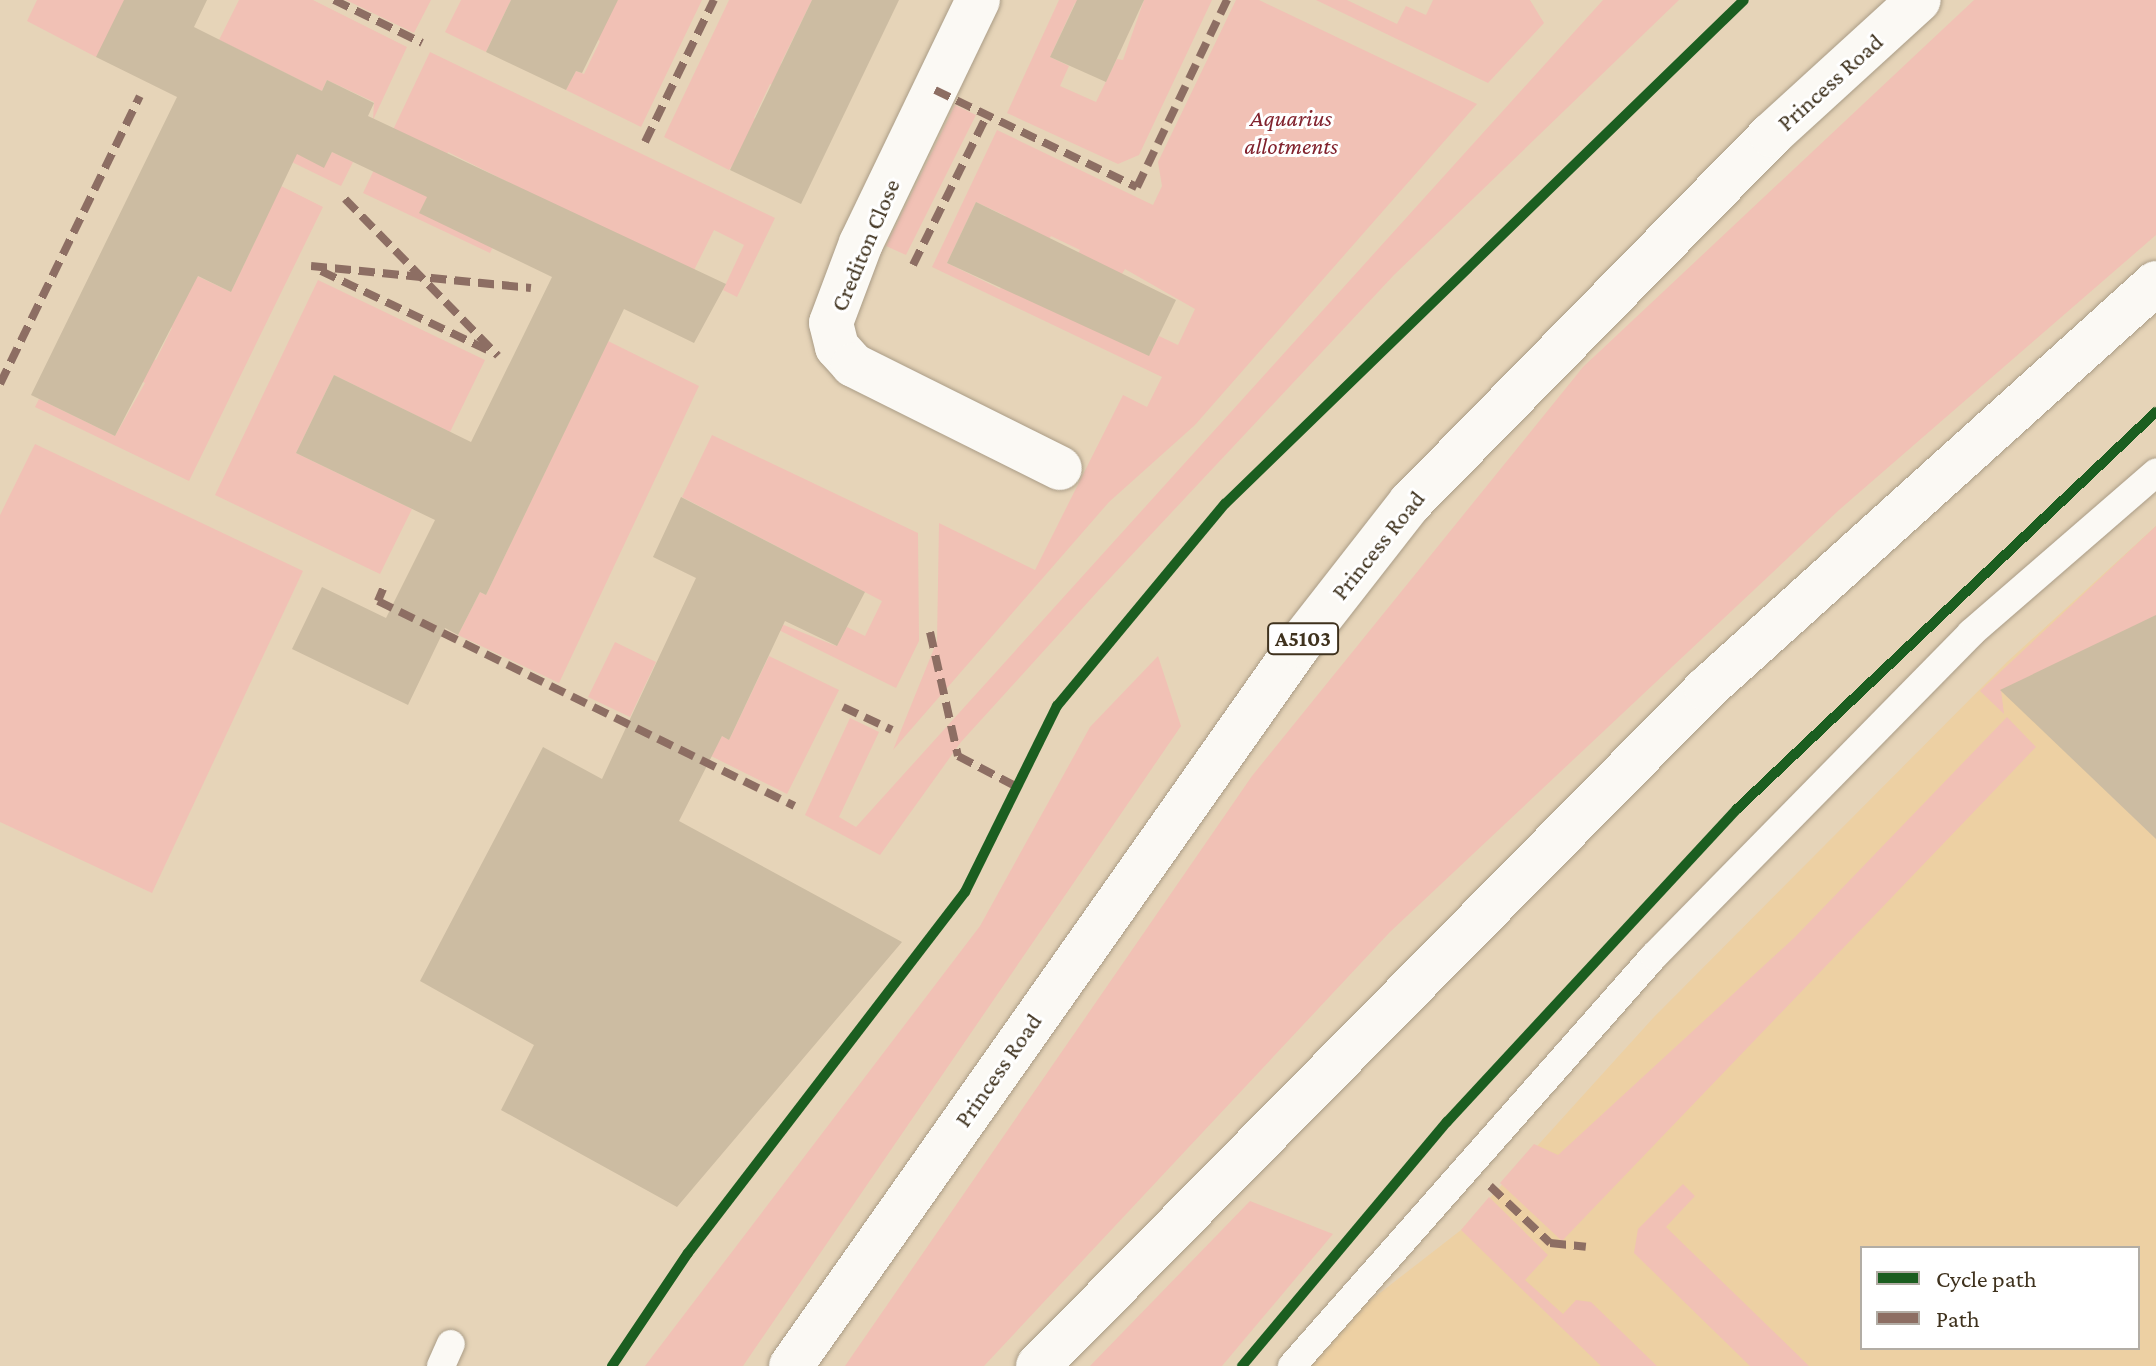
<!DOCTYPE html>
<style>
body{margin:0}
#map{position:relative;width:2156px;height:1366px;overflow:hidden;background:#e6d4b8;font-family:"Crimson Pro",serif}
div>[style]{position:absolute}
.built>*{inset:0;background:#edd0a3}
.green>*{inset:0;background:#f1c1b5}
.building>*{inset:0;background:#ccbca2}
.roads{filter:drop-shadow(0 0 2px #aa9c86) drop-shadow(0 0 2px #aa9c86)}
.lane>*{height:28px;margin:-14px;padding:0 14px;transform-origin:14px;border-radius:14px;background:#fbf9f4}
.street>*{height:44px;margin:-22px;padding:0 22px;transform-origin:22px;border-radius:22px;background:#fbf9f4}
.highway>*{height:44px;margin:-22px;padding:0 22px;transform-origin:22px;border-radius:22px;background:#fbf9f4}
.quiet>*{height:8px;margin-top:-4px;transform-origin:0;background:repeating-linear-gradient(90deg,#8d6e63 0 16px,transparent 0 24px)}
.cycleway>*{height:10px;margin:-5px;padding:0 5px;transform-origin:5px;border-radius:5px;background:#1b5e20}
span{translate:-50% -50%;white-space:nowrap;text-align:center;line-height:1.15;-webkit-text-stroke:6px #fff;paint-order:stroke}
.shield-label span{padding:2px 6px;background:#fff;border:2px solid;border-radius:6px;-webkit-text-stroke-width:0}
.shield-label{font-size:22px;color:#3f321e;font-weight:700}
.street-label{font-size:24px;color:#3f321e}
.park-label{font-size:24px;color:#81222d;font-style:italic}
.legend{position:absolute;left:1860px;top:1246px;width:280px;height:104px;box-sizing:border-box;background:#fff;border:2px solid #b2ada5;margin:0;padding:10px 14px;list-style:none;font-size:24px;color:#3f321e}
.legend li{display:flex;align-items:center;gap:16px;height:40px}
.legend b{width:40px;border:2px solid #b2ada5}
</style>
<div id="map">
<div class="built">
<div style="clip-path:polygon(evenodd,2156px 526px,2156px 1366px,1286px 1366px,1461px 1230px,1654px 1017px,2007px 662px,2156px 526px,1862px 1248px,2138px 1248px,2138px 1348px,1862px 1348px,1862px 1248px)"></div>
</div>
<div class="green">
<div style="clip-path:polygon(37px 0,132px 0,96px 57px,27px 21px)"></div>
<div style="clip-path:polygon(239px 0,313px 0,407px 47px,373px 120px,374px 102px,327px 80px,322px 91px,219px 40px)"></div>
<div style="clip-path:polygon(346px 0,431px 0,414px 33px)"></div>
<div style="clip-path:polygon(461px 0,511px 0,486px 52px,445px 32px)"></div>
<div style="clip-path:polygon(618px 0,702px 0,641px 127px,566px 90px,576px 71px,584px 74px,600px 41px,591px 36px)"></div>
<div style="clip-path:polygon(729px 0,812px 0,781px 63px,779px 87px,770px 84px,754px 118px,762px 122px,729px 170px,664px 137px)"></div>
<div style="clip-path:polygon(1059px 0,1100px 0,1075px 3px,1050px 57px,1069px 66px,1060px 86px,1096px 102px,1117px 59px,1123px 60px,1144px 0,1212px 0,1139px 155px,1118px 164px,1007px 113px)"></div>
<div style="clip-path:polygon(evenodd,1236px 0,1259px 0,1477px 104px,1195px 425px,1109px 502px,893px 750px,937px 641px,939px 523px,1035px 570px,1123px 395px,1147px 407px,1162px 377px,932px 267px,997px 130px,1153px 205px,1162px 186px,1158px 162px,1236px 0,976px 202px,1006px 216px,1003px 222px,1047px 243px,1051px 236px,1080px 250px,1077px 256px,1120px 277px,1125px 269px,1195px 309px,1178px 345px,1159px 336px,1149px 355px,1010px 269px,1000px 289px,947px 263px,976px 202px)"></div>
<div style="clip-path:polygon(1316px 0,1347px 0,1397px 24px,1406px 6px,1426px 15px,1433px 0,1530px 0,1544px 23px,1488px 83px)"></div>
<div style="clip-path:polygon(1603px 0,1679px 0,1394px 275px,1098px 591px,961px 742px,880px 855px,805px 815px,850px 718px,879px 732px,839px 817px,856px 827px)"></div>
<div style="clip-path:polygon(1974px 0,2156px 0,2156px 235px,1839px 510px,1390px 932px,984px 1366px,845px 1366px,1252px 776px,1583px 367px)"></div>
<div style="clip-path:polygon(430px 52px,775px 218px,737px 297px,723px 290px,744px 245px,714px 230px,692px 274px,448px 152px,420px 213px,502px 228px,490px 253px,363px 193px)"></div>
<div style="clip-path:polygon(955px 105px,976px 115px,906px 255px,886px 246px)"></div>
<div style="clip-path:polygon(263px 137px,324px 167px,332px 152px,353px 162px,341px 186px,259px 146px)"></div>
<div style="clip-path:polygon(253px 172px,323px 207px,189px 481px,35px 407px,39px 399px,115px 436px,145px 383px,138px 379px,149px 357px,156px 360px,172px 328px,165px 324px,197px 276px,231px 292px,257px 237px,219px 219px)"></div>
<div style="clip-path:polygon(318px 280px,485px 360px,450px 432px,334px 375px,296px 453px,412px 509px,380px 574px,215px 495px)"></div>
<div style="clip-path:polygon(608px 341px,699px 386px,559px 683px,458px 635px,480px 592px,486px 595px)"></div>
<div style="clip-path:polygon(712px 435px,918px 533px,919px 641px,896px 688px,704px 593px,836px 646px,847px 627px,865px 636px,882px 601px,682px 497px)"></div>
<div style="clip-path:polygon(35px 444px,303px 571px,152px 893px,0 822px,0 515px)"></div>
<div style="clip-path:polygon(2156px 526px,2156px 625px,2001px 690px,2004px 714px,1980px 691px)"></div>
<div style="clip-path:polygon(615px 642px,656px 662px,630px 717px,588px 697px)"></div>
<div style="clip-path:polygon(769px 656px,839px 690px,787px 794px,711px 756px,722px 736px,729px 740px)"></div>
<div style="clip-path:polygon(1158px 656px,1181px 726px,743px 1366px,645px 1366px,980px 926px,1090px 727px)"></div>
<div style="clip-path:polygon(2007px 717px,2036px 747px,1562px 1241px,1500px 1183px,1534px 1144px,1558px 1155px,1795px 937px)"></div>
<div style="clip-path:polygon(1683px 1184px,1695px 1196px,1666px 1227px,1809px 1366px,1750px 1366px,1634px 1253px,1638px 1229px)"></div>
<div style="clip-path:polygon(1489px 1197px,1548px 1255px,1525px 1280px,1563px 1314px,1576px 1300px,1591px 1302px,1657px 1366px,1601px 1366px,1461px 1230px)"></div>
<div style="clip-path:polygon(1250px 1201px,1333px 1234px,1222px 1366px,1090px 1366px)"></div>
</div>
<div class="building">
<div style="clip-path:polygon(124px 0,207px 0,194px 27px,322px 91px,327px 80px,374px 103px,368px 116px,726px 284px,694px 343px,624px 309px,486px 595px,480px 592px,458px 635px,445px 628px,408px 705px,292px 649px,322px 587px,386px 618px,435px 520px,296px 453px,334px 375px,471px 442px,552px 277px,419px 213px,427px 197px,332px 152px,324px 168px,297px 154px,231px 292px,198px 276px,115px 436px,31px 395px,177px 97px,96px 57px)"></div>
<div style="clip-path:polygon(511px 0,618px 0,582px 73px,576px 71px,566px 90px,486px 52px)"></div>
<div style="clip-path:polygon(812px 0,899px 0,801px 204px,730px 170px)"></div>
<div style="clip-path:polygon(1077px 0,1144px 0,1106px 82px,1050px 57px)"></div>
<div style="clip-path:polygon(976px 202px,1176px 300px,1149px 356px,947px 263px)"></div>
<div style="clip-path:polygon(681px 497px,865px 592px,837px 646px,785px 621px,729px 740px,722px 736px,679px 821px,902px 942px,677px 1207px,501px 1110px,534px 1045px,420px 981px,543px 747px,602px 779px,696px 578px,653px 557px)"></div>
<div style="clip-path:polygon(2156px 615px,2156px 839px,2000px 690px)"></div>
</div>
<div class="roads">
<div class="lane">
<div style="left:441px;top:1366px;width:24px;rotate:-66deg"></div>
<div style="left:1292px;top:1366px;width:547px;rotate:-48.56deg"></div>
<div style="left:1654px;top:956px;width:453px;rotate:-45.5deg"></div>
<div style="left:1971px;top:633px;width:245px;rotate:-40.9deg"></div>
</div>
<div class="street">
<div style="left:978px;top:0;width:270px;rotate:115.7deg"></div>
<div style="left:861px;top:243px;width:85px;rotate:110.6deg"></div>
<div style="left:831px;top:323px;width:25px;rotate:76deg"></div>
<div style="left:837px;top:347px;width:24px;rotate:48deg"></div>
<div style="left:853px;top:365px;width:231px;rotate:26.5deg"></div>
</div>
<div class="highway">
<div style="left:791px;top:1366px;width:882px;rotate:-54.83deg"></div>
<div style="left:1299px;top:645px;width:180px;rotate:-52deg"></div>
<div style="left:1410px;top:503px;width:516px;rotate:-45.55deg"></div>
<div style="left:1771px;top:135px;width:200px;rotate:-42.4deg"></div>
<div style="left:1038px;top:1366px;width:951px;rotate:-45.38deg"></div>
<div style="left:1706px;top:689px;width:606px;rotate:-42.06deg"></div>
</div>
</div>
<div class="quiet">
<div style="left:334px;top:0;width:98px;rotate:26deg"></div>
<div style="left:935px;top:90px;width:224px;rotate:25.7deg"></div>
<div style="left:1137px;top:187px;width:208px;rotate:-64.3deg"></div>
<div style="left:645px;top:142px;width:158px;rotate:-64.1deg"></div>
<div style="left:345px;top:199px;width:219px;rotate:45.7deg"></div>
<div style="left:913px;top:265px;width:167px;rotate:-63.7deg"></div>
<div style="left:311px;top:266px;width:221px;rotate:5.7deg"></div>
<div style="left:321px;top:271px;width:184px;rotate:25.4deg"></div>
<div style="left:0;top:384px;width:320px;rotate:-64.1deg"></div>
<div style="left:383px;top:589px;width:13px;rotate:113deg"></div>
<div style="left:378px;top:601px;width:464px;rotate:26.2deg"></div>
<div style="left:930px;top:632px;width:127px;rotate:77.3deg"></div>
<div style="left:958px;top:756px;width:67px;rotate:27.7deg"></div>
<div style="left:843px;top:707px;width:54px;rotate:25.1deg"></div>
<div style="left:1490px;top:1186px;width:83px;rotate:43.5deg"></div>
<div style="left:1550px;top:1243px;width:36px;rotate:6deg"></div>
</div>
<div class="cycleway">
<div style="left:612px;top:1366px;width:136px;rotate:-56.1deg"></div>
<div style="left:688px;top:1253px;width:455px;rotate:-52.5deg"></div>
<div style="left:965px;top:892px;width:208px;rotate:-63.7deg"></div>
<div style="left:1057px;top:706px;width:263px;rotate:-50.3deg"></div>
<div style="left:1225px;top:504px;width:723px;rotate:-44.16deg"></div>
<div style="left:1242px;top:1366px;width:319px;rotate:-50deg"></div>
<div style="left:1447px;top:1122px;width:427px;rotate:-47.2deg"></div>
<div style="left:1737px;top:809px;width:577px;rotate:-43.46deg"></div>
</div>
<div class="shield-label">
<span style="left:1303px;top:639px">A5103</span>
</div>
<div class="street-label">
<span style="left:1830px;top:82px;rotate:-42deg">Princess Road</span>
<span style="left:865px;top:245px;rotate:-67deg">Crediton Close</span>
<span style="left:1378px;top:545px;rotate:-51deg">Princess Road</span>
<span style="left:998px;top:1070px;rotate:-55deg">Princess Road</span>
</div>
<div class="park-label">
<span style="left:1291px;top:132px">Aquarius<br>allotments</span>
</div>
<ul class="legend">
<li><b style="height:10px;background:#1b5e20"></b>Cycle path</li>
<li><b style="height:10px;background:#8d6e63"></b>Path</li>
</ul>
</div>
